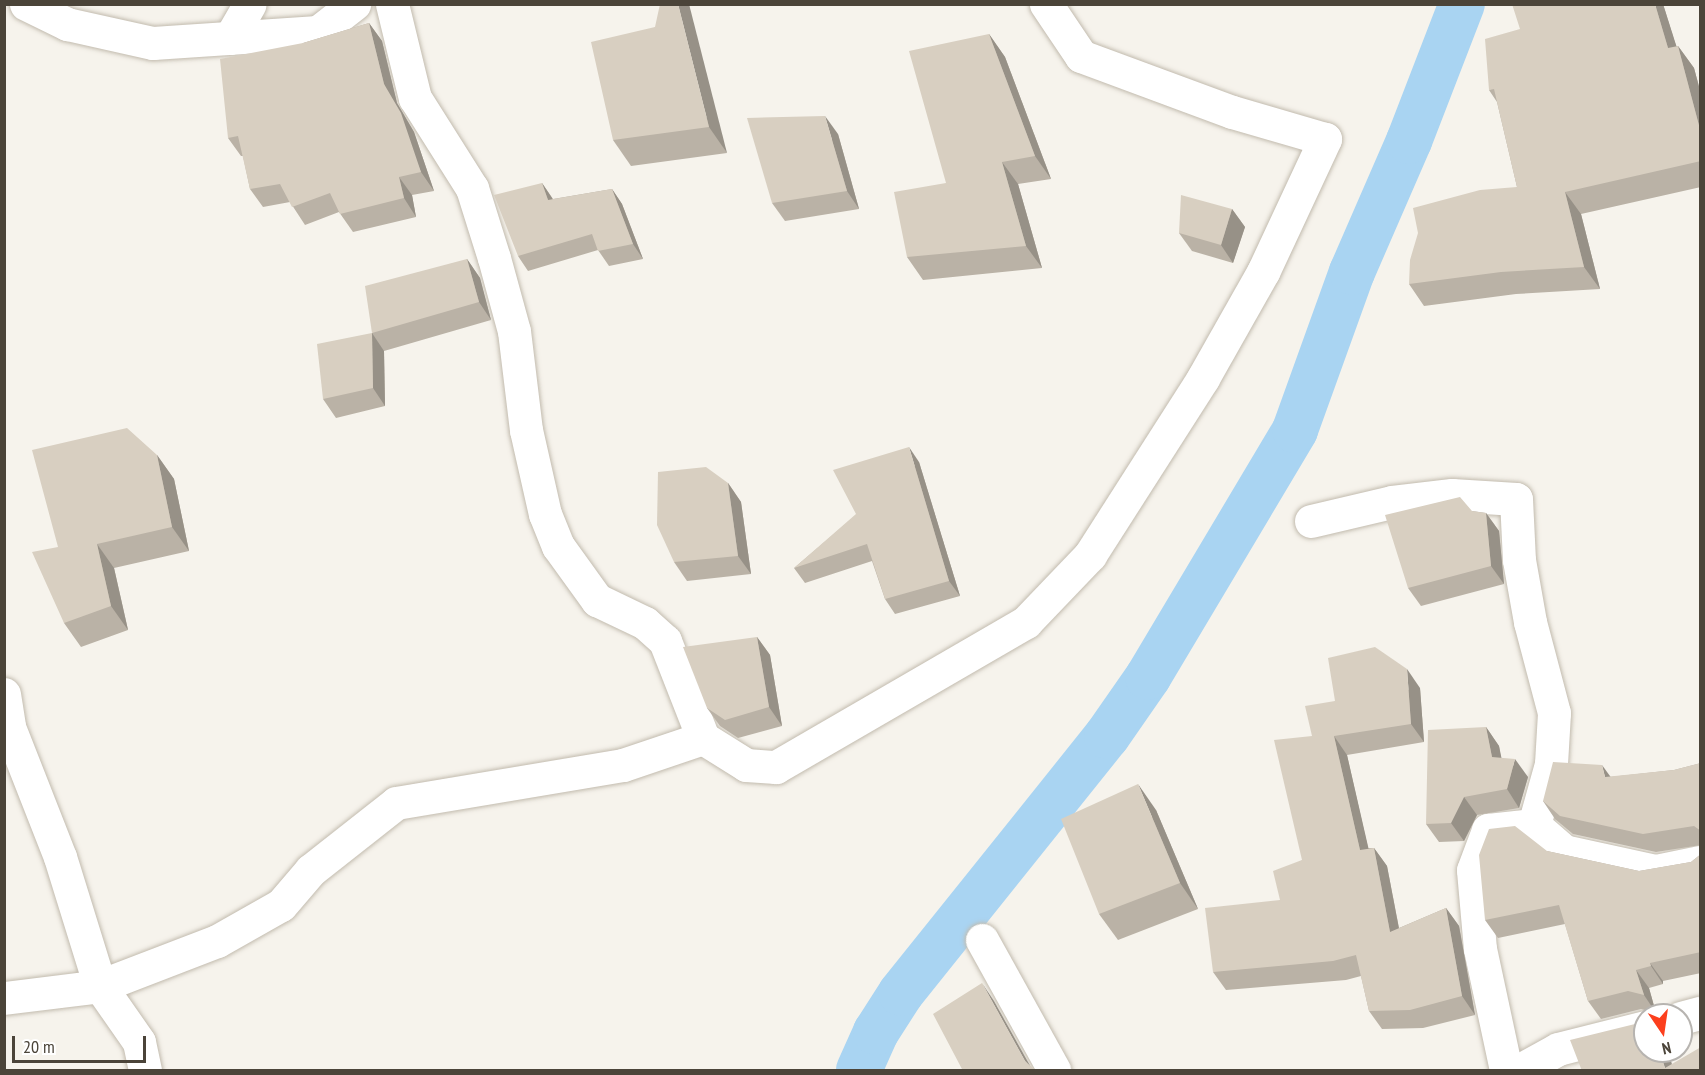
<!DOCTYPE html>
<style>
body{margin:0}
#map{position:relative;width:1705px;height:1075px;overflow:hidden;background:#f6f3ec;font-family:"PT Sans Narrow",sans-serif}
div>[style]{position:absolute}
.canal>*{height:46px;margin:-23px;padding:0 23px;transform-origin:23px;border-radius:23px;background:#a9d4f2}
.roads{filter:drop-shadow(0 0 2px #c2bbae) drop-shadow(0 0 2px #c2bbae)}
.minor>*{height:33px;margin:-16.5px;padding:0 16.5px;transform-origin:16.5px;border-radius:16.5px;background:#fff}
.wall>*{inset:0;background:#bab2a6}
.shaded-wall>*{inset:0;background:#979187}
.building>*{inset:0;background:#d8cfc1}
span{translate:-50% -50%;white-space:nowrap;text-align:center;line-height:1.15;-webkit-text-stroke:5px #fff;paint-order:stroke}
.frame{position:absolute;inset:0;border:6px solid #4b4439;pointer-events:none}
.north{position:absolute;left:1633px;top:1003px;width:60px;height:60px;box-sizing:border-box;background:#fff;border:2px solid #b7b4b0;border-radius:50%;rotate:167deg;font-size:16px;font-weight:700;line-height:24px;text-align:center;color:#4b4439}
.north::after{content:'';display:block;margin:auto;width:21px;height:27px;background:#fc3f1d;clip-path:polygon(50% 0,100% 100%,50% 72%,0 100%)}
.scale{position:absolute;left:12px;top:1036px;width:134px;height:27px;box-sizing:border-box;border:3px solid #4b4439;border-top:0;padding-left:8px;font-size:18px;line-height:21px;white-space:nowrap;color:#4b4439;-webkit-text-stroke:4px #fff;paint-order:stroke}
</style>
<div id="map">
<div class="canal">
<div style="left:859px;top:1070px;width:42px;rotate:-65.9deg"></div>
<div style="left:876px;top:1032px;width:46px;rotate:-57.3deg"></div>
<div style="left:901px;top:993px;width:329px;rotate:-51.3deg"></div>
<div style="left:1107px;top:736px;width:72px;rotate:-55.2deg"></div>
<div style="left:1148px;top:677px;width:287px;rotate:-59.2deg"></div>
<div style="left:1295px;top:430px;width:168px;rotate:-70.2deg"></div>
<div style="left:1352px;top:272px;width:143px;rotate:-66.5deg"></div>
<div style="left:1409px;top:141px;width:147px;rotate:-68.9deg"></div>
</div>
<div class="roads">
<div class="minor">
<div style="left:26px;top:4px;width:46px;rotate:26deg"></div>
<div style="left:67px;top:24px;width:88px;rotate:12.5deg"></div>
<div style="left:153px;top:43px;width:165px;rotate:-3.8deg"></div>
<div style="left:318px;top:32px;width:46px;rotate:-37.9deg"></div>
<div style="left:392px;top:4px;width:97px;rotate:76.3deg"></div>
<div style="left:415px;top:98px;width:107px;rotate:57.7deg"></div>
<div style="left:472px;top:188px;width:73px;rotate:72.6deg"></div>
<div style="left:494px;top:258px;width:76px;rotate:74.7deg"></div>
<div style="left:514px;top:331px;width:100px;rotate:83.1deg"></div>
<div style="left:526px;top:430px;width:86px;rotate:77.3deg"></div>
<div style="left:545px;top:514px;width:35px;rotate:68deg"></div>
<div style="left:558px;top:546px;width:67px;rotate:54.2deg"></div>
<div style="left:597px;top:600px;width:53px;rotate:25.6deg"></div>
<div style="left:645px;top:623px;width:27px;rotate:42deg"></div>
<div style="left:665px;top:641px;width:104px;rotate:68.6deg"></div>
<div style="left:230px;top:38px;width:39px;rotate:-60deg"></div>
<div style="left:1311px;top:521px;width:83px;rotate:-13.2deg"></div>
<div style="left:1392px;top:502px;width:60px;rotate:-6.7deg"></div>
<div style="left:1452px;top:495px;width:64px;rotate:3.6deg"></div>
<div style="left:1516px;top:499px;width:61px;rotate:87.2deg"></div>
<div style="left:1519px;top:560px;width:63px;rotate:79.9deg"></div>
<div style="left:1530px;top:622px;width:94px;rotate:75.2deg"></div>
<div style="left:1554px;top:713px;width:51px;rotate:93.4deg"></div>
<div style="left:1551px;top:764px;width:63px;rotate:105.6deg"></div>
<div style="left:1534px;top:825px;width:40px;rotate:41deg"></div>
<div style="left:1564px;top:851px;width:94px;rotate:12.3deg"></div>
<div style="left:1656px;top:871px;width:45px;rotate:-11.6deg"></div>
<div style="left:4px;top:694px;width:33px;rotate:81deg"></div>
<div style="left:9px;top:727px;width:140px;rotate:68.6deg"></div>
<div style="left:60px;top:857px;width:135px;rotate:72.8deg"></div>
<div style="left:100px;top:986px;width:125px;rotate:-21deg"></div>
<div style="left:217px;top:941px;width:73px;rotate:-29.4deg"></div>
<div style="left:281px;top:905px;width:46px;rotate:-49.4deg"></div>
<div style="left:311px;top:870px;width:108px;rotate:-38.2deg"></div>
<div style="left:396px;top:803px;width:230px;rotate:-9.5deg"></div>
<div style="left:623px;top:765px;width:84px;rotate:-18.6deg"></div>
<div style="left:703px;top:738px;width:51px;rotate:32.1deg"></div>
<div style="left:746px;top:765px;width:30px;rotate:4deg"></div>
<div style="left:776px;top:767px;width:289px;rotate:-30.1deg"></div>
<div style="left:1026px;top:622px;width:93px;rotate:-46.3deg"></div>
<div style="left:1090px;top:555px;width:210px;rotate:-57.4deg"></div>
<div style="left:1203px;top:378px;width:122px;rotate:-60.5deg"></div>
<div style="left:1263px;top:272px;width:147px;rotate:-65deg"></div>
<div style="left:1325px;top:139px;width:97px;rotate:-163.8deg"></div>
<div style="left:1232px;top:112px;width:161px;rotate:-159.7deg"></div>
<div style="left:1081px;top:56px;width:63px;rotate:-123.9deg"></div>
<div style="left:982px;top:940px;width:149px;rotate:61deg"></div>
<div style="left:4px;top:998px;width:97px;rotate:-7.1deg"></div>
<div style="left:100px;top:986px;width:68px;rotate:55.1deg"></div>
<div style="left:139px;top:1042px;width:29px;rotate:78deg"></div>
<div style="left:1681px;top:1018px;width:20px;rotate:-15deg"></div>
<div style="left:1506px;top:1070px;width:124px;rotate:-102.1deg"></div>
<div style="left:1480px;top:949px;width:79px;rotate:-95.1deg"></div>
<div style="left:1473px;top:870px;width:43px;rotate:-69.4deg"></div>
<div style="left:1488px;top:830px;width:44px;rotate:-6.5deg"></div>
<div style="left:1520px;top:1070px;width:43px;rotate:-28.9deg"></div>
<div style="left:1558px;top:1049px;width:90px;rotate:-14.2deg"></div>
</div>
</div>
<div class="wall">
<div style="clip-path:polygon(1663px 4px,1676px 46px,1678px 46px,1694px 68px,1701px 94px,1701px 187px,1581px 214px,1600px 289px,1516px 294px,1424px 306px,1409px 284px,1517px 187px,1497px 102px,1489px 90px)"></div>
<div style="clip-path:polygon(369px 23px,382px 41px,397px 103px,414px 132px,434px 191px,412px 195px,416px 217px,353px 232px,339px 212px,305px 225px,290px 202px,263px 207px,250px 189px,243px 156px,241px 156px,228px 138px,303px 43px)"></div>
<div style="clip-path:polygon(655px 27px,727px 153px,631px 166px,613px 140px)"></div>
<div style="clip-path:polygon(989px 34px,1005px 57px,1051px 179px,1018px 184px,1042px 268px,923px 280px,907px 257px,946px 183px)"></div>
<div style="clip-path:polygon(838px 134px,859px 209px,785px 221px,772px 203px)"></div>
<div style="clip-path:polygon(542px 183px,553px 199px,612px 189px,622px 204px,643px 259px,609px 266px,598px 250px,528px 271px,518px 256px)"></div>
<div style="clip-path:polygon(1232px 209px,1245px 227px,1233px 263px,1192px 251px,1179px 233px)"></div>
<div style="clip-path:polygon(467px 259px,480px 278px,491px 320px,384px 351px,385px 406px,336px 418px,323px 399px,372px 333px)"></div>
<div style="clip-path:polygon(157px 455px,174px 479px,189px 551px,114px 568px,128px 630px,81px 647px,64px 623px,58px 547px)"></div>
<div style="clip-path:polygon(919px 462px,960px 596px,895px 614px,885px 599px,872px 561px,805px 583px,794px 568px)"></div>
<div style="clip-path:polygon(728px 483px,741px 502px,751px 574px,687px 581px,674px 562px)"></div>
<div style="clip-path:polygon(1472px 511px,1486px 513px,1499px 531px,1504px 584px,1421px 606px,1408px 588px)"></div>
<div style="clip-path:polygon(757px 637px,770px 655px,782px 726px,738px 738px,720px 726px,707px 708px)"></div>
<div style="clip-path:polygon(1420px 688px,1424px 742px,1347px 755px,1368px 848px,1374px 848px,1387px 866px,1399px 928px,1446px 908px,1459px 926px,1475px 1015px,1423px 1028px,1382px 1029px,1369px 1011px,1361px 976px,1346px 980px,1226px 990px,1213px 972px,1280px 900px,1302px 860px,1312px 736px,1335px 701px)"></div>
<div style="clip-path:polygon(1486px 727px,1499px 746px,1501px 758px,1528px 777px,1519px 808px,1477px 815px,1464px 841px,1439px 842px,1426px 824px)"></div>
<div style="clip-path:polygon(1701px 763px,1701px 845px,1656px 852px,1573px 834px,1555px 819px,1543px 801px,1610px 777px,1674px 770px)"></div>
<div style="clip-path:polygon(1156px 810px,1198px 909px,1118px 940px,1099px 914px)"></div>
<div style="clip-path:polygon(1547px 851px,1639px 871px,1691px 862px,1701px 854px,1701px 973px,1663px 981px,1663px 984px,1649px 988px,1656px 1013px,1641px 1009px,1601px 1019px,1588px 1001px,1565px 924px,1498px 938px,1485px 920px)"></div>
</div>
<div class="shaded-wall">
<div style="clip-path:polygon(678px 4px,689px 4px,727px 153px,709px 127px)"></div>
<div style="clip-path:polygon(1655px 4px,1663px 4px,1684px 70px,1668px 48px)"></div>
<div style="clip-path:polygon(369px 23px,382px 41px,397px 103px,414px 132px,434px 191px,421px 172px,384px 84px)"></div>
<div style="clip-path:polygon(989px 34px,1005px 57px,1051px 179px,1035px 156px)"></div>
<div style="clip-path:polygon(1678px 46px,1694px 68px,1701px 94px,1701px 133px)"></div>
<div style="clip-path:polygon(825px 116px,838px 134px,859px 209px,847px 191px)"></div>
<div style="clip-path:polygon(1002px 162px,1018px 184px,1042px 268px,1026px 246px)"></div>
<div style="clip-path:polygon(399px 177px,412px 195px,416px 217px,404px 198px)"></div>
<div style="clip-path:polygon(542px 183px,552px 198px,558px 215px,548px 200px)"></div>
<div style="clip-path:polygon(612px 189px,622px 204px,643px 259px,633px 244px)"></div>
<div style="clip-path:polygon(1565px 192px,1581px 214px,1600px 289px,1584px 267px)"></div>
<div style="clip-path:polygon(1232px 209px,1245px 227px,1233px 263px,1221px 245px)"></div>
<div style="clip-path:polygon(467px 259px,480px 278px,491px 320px,479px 302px)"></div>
<div style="clip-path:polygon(372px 333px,384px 351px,385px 406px,373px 388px)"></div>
<div style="clip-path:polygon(909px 447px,919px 462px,960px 596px,949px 581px)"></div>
<div style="clip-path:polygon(157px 455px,174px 479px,189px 551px,172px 527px)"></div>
<div style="clip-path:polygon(728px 483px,741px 502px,751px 574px,738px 556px)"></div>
<div style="clip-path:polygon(1486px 513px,1499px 531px,1504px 584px,1491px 566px)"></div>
<div style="clip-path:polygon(97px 544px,114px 568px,128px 630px,111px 606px)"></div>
<div style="clip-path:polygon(757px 637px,770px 655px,782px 726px,769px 707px)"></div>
<div style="clip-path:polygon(1407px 669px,1420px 688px,1424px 742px,1411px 724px)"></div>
<div style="clip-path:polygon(1486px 727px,1499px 746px,1505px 775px,1492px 757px)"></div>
<div style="clip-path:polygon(1334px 736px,1347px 755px,1373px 868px,1360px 850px)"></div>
<div style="clip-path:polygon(1515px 759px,1528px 777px,1519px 808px,1507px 789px)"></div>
<div style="clip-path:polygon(1602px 765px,1615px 783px,1605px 777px)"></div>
<div style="clip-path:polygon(1138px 784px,1156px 810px,1198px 909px,1180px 883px)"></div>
<div style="clip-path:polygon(1464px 797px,1477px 815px,1464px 841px,1451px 823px)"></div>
<div style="clip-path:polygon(1374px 848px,1387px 866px,1403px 950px,1390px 932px)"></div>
<div style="clip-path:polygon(1446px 908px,1459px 926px,1475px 1015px,1462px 996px)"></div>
<div style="clip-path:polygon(1650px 963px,1663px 981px,1663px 984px,1651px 966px)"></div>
<div style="clip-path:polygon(1636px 970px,1649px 988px,1656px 1013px,1644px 995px)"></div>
<div style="clip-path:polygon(982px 983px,994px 1001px,1033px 1071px,1025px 1061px)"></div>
<div style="clip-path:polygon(1659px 1051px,1668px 1051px,1674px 1071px,1665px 1068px)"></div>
</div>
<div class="building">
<div style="clip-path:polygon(660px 4px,678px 4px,709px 127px,613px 140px,591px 42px,655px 27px)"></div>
<div style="clip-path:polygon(1512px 4px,1655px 4px,1668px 48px,1678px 46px,1701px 133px,1701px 161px,1565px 192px,1584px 267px,1501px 272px,1409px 284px,1410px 260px,1418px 233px,1413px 208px,1480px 190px,1517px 187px,1494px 89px,1489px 90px,1485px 39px,1520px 29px)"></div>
<div style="clip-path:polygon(369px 23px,384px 84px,401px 113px,421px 172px,399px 177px,404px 198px,340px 214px,330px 193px,292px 207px,280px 184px,250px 189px,238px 136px,228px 138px,220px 59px,303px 43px)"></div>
<div style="clip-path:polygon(989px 34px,1035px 156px,1002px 162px,1026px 246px,907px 257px,894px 192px,946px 183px,909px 51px)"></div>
<div style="clip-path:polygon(825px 116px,847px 191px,772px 203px,747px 118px)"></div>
<div style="clip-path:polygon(542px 183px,548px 200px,612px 189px,633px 244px,598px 251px,592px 234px,518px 256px,494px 195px)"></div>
<div style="clip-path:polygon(1181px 195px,1232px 209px,1221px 245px,1179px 233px)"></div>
<div style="clip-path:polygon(467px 259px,479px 302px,372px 333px,365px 286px)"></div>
<div style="clip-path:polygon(372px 333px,373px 388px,323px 399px,317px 344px)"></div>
<div style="clip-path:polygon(127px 428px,157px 455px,172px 527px,97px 544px,111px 606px,64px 623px,32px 552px,58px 547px,32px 450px)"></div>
<div style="clip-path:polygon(909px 447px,949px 581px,885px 599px,867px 544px,794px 568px,856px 514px,833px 470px)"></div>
<div style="clip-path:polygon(706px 467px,728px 483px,738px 556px,674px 562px,657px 525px,658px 472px)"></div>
<div style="clip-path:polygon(1460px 497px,1472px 511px,1486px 513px,1491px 566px,1408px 588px,1385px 515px)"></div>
<div style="clip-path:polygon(757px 637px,769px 707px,725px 720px,707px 708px,683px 647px)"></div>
<div style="clip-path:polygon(1375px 647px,1407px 669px,1411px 724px,1334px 736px,1360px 850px,1374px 848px,1390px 932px,1446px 908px,1462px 996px,1410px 1010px,1369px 1011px,1356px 955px,1333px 961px,1213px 972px,1205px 908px,1280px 900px,1273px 871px,1302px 860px,1274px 740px,1312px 736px,1305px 706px,1335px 701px,1328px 658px)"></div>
<div style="clip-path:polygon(1486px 727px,1492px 757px,1515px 759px,1507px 789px,1464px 797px,1451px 823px,1426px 824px,1428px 730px)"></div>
<div style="clip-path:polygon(1553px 762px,1602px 765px,1605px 777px,1674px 770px,1701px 763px,1701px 831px,1694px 826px,1643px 834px,1560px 816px,1543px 801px)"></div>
<div style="clip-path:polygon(1138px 784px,1180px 883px,1099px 914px,1061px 819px)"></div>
<div style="clip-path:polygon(1515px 826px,1547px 851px,1639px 871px,1691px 862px,1701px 854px,1701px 952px,1650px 963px,1651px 966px,1636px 970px,1644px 995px,1628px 991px,1588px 1001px,1559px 905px,1485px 920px,1479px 855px,1489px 829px)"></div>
<div style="clip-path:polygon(982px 983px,1025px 1061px,1034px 1069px,1035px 1071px,963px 1071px,933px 1014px)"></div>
<div style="clip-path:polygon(1648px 1012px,1649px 1015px,1645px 1015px,1645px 1051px,1659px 1051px,1665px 1068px,1701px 1047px,1701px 1071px,1582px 1071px,1570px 1040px,1635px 1024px)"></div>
</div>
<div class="frame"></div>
<div class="north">N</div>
<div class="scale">20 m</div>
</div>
